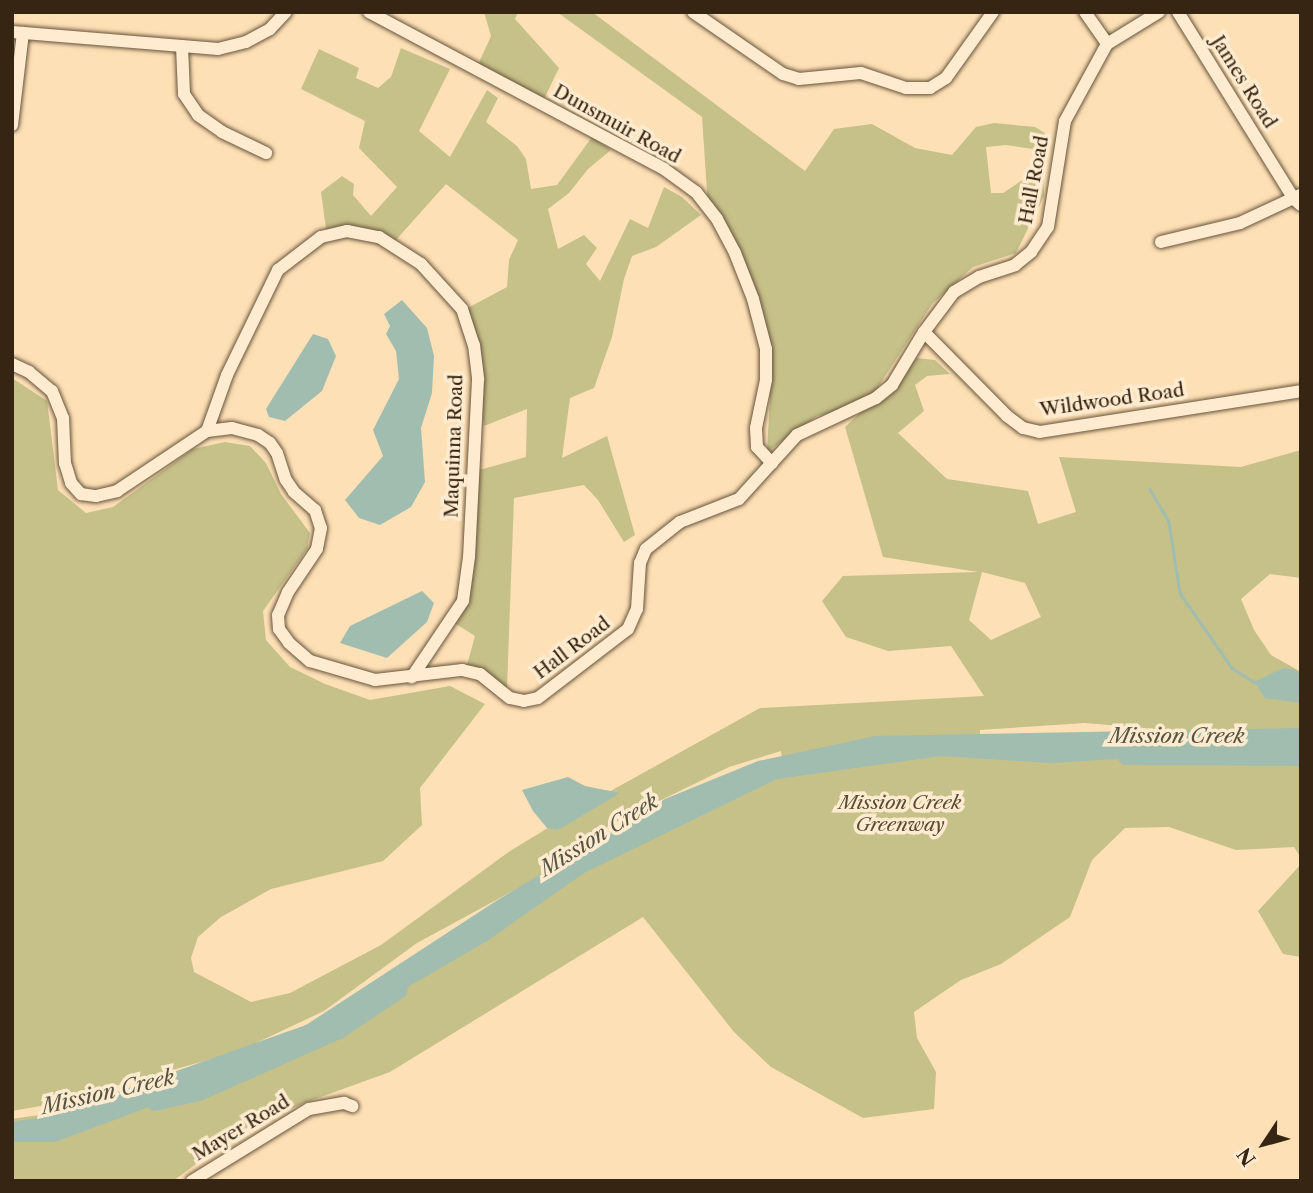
<!DOCTYPE html>
<style>
body{margin:0}
#map{position:relative;width:1313px;height:1193px;overflow:hidden;background:#fee0b6;font-family:"Libre Caslon Text",serif}
div>[style]{position:absolute}
.green>*{inset:0;background:#c6c089}
.water>*{inset:0;background:#a0bdaf}
.stream>*{height:2.5px;margin:-1.25px;padding:0 1.25px;transform-origin:1.25px;border-radius:1.25px;background:#a0bdaf}
.river>*{height:16px;margin:-8px;padding:0 8px;transform-origin:8px;border-radius:8px;background:#a0bdaf}
.roads{filter:drop-shadow(0 0 2px #67543b) drop-shadow(0 0 2px #67543b)}
.minor>*{height:12px;margin:-6px;padding:0 6px;transform-origin:6px;border-radius:6px;background:#feebd0}
span{translate:-50% -50%;white-space:nowrap;text-align:center;line-height:1.15;-webkit-text-stroke:7px #feebd0;paint-order:stroke}
.street-label{font-size:19px;color:#352512}
.park-label{font-size:19px;color:#594c30;font-style:italic}
.water-label{font-size:21px;color:#555341;font-style:italic}
.frame{position:absolute;inset:0;border:14px solid #352512;pointer-events:none}
.north{position:absolute;left:1229px;top:1109px;width:70px;height:70px;-webkit-text-stroke:5px #feebd0;paint-order:stroke;rotate:234deg;font-size:19px;font-weight:700;line-height:28px;text-align:center;color:#352512}
.north::after{content:'';display:block;margin:auto;width:24px;height:32px;background:#352512;clip-path:polygon(50% 0,100% 100%,50% 72%,0 100%)}
</style>
<div id="map">
<div class="green">
<div style="clip-path:polygon(484px 12px,518px 12px,515px 19px,559px 68px,543px 101px,477px 67px,491px 36px)"></div>
<div style="clip-path:polygon(557px 12px,592px 12px,805px 171px,834px 129px,872px 124px,915px 148px,952px 155px,976px 127px,994px 123px,1035px 127px,1051px 137px,1039px 150px,1006px 145px,986px 147px,991px 193px,1003px 193px,1043px 166px,1044px 196px,1016px 253px,973px 267px,932px 304px,867px 404px,817px 416px,767px 452px,772px 359px,744px 263px,708px 206px,702px 117px)"></div>
<div style="clip-path:polygon(401px 48px,450px 69px,419px 131px,450px 157px,487px 90px,498px 98px,486px 122px,517px 146px,526px 159px,531px 189px,557px 185px,592px 137px,611px 150px,588px 169px,569px 193px,548px 209px,558px 249px,584px 235px,597px 248px,586px 264px,600px 281px,630px 219px,648px 228px,664px 187px,682px 197px,701px 215px,656px 247px,632px 256px,624px 279px,612px 337px,594px 388px,570px 398px,562px 458px,607px 436px,635px 535px,624px 542px,598px 500px,584px 485px,514px 498px,507px 688px,467px 665px,475px 636px,448px 619px,474px 551px,479px 470px,526px 457px,527px 409px,484px 426px,464px 310px,507px 287px,509px 260px,518px 240px,446px 184px,395px 241px,326px 229px,321px 192px,342px 176px,354px 184px,353px 195px,371px 216px,397px 187px,359px 148px,365px 121px,301px 89px,319px 49px,359px 68px,356px 78px,378px 88px,391px 77px)"></div>
<div style="clip-path:polygon(evenodd,917px 358px,935px 360px,950px 374px,927px 376px,915px 385px,924px 411px,898px 433px,947px 479px,1028px 491px,1038px 524px,1076px 512px,1059px 457px,1241px 467px,1301px 450px,1301px 578px,1270px 574px,1241px 599px,1254px 630px,1271px 655px,1301px 672px,1301px 731px,1228px 735px,1085px 723px,980px 730px,980px 737px,1301px 738px,1301px 858px,1294px 847px,1236px 850px,1169px 827px,1125px 828px,1092px 860px,1070px 917px,1001px 964px,961px 980px,914px 1012px,917px 1038px,936px 1072px,934px 1109px,863px 1118px,771px 1067px,734px 1032px,643px 917px,390px 1072px,304px 1103px,238px 1133px,173px 1181px,12px 1181px,12px 1119px,71px 1110px,185px 1077px,313px 1022px,782px 759px,781px 751px,729px 767px,610px 825px,533px 880px,417px 943px,324px 1011px,237px 1052px,46px 1105px,12px 1111px,12px 378px,47px 401px,58px 490px,86px 513px,113px 507px,193px 449px,225px 442px,250px 446px,266px 463px,281px 494px,310px 533px,307px 549px,263px 611px,266px 640px,290px 667px,325px 684px,370px 700px,450px 686px,485px 704px,420px 788px,422px 825px,383px 861px,271px 889px,221px 917px,198px 937px,191px 958px,194px 972px,251px 1002px,290px 993px,381px 945px,510px 851px,589px 803px,760px 708px,984px 696px,951px 646px,888px 651px,846px 637px,822px 601px,843px 576px,978px 572px,883px 557px,845px 427px,917px 358px,982px 572px,1025px 583px,1041px 617px,991px 640px,969px 620px,982px 572px)"></div>
<div style="clip-path:polygon(1301px 864px,1301px 957px,1283px 954px,1258px 911px)"></div>
</div>
<div class="water">
<div style="clip-path:polygon(402px 300px,427px 328px,434px 356px,432px 393px,421px 428px,425px 482px,411px 507px,380px 525px,359px 518px,345px 500px,383px 456px,373px 430px,399px 379px,396px 351px,386px 334px,390px 326px,384px 314px)"></div>
<div style="clip-path:polygon(313px 334px,328px 339px,336px 356px,322px 391px,285px 421px,269px 417px,266px 409px)"></div>
<div style="clip-path:polygon(422px 591px,434px 603px,427px 622px,387px 658px,340px 643px,350px 626px)"></div>
<div style="clip-path:polygon(1283px 668px,1296px 670px,1301px 676px,1301px 703px,1265px 698px,1254px 682px)"></div>
<div style="clip-path:polygon(1301px 728px,1301px 756px,1297px 756px,1202px 754px,1050px 763px,941px 756px,777px 779px,584px 873px,487px 941px,358px 1016px,235px 1075px,55px 1142px,12px 1142px,12px 1122px,50px 1116px,306px 1025px,496px 901px,665px 799px,758px 761px,875px 736px)"></div>
<div style="clip-path:polygon(568px 777px,585px 786px,620px 793px,558px 830px,547px 828px,533px 811px,522px 790px)"></div>
</div>
<div class="stream">
<div style="left:1150px;top:489px;width:38px;rotate:60deg"></div>
<div style="left:1169px;top:522px;width:72px;rotate:81.2deg"></div>
<div style="left:1180px;top:593px;width:91px;rotate:55.3deg"></div>
<div style="left:1232px;top:668px;width:26px;rotate:32deg"></div>
</div>
<div class="river">
<div style="left:1126px;top:757px;width:175px;rotate:0.3deg"></div>
<div style="left:155px;top:1103px;width:45px;rotate:-12.8deg"></div>
<div style="left:199px;top:1093px;width:153px;rotate:-23.9deg"></div>
<div style="left:339px;top:1031px;width:73px;rotate:-33.9deg"></div>
</div>
<div class="roads">
<div class="minor">
<div style="left:369px;top:12px;width:334px;rotate:28deg"></div>
<div style="left:664px;top:169px;width:39px;rotate:36deg"></div>
<div style="left:696px;top:192px;width:34px;rotate:52deg"></div>
<div style="left:717px;top:219px;width:38px;rotate:62deg"></div>
<div style="left:735px;top:253px;width:49px;rotate:68.6deg"></div>
<div style="left:753px;top:299px;width:52px;rotate:75.4deg"></div>
<div style="left:766px;top:349px;width:31px;rotate:90deg"></div>
<div style="left:766px;top:380px;width:49px;rotate:101.8deg"></div>
<div style="left:756px;top:428px;width:19px;rotate:87deg"></div>
<div style="left:757px;top:447px;width:22px;rotate:47deg"></div>
<div style="left:693px;top:12px;width:109px;rotate:34.6deg"></div>
<div style="left:783px;top:74px;width:17px;rotate:17deg"></div>
<div style="left:799px;top:79px;width:62px;rotate:-5.5deg"></div>
<div style="left:861px;top:73px;width:47px;rotate:18.4deg"></div>
<div style="left:906px;top:88px;width:24px"></div>
<div style="left:930px;top:88px;width:19px;rotate:-32deg"></div>
<div style="left:946px;top:78px;width:81px;rotate:-54.5deg"></div>
<div style="left:1085px;top:12px;width:39px;rotate:55deg"></div>
<div style="left:1178px;top:12px;width:220px;rotate:58.2deg"></div>
<div style="left:1294px;top:199px;width:9px;rotate:41deg"></div>
<div style="left:12px;top:32px;width:207px;rotate:4.7deg"></div>
<div style="left:218px;top:49px;width:29px;rotate:-14deg"></div>
<div style="left:246px;top:42px;width:27px;rotate:-28deg"></div>
<div style="left:270px;top:29px;width:23px;rotate:-47deg"></div>
<div style="left:182px;top:46px;width:48px;rotate:87.6deg"></div>
<div style="left:184px;top:94px;width:25px;rotate:56deg"></div>
<div style="left:198px;top:115px;width:29px;rotate:35deg"></div>
<div style="left:222px;top:132px;width:49px;rotate:25.5deg"></div>
<div style="left:12px;top:125px;width:93px;rotate:-83.2deg"></div>
<div style="left:1161px;top:242px;width:81px;rotate:-13.5deg"></div>
<div style="left:1240px;top:223px;width:66px;rotate:-25deg"></div>
<div style="left:924px;top:332px;width:118px;rotate:45.3deg"></div>
<div style="left:1007px;top:416px;width:20px;rotate:37deg"></div>
<div style="left:1023px;top:428px;width:17px;rotate:13deg"></div>
<div style="left:1040px;top:432px;width:264px;rotate:-8.9deg"></div>
<div style="left:12px;top:364px;width:19px;rotate:25deg"></div>
<div style="left:29px;top:372px;width:30px;rotate:40deg"></div>
<div style="left:52px;top:391px;width:29px;rotate:68deg"></div>
<div style="left:63px;top:418px;width:45px;rotate:87.5deg"></div>
<div style="left:65px;top:463px;width:21px;rotate:73deg"></div>
<div style="left:71px;top:483px;width:15px;rotate:48deg"></div>
<div style="left:81px;top:494px;width:15px;rotate:8deg"></div>
<div style="left:96px;top:496px;width:22px;rotate:-13deg"></div>
<div style="left:117px;top:491px;width:108px;rotate:-33.7deg"></div>
<div style="left:207px;top:431px;width:25px;rotate:-7deg"></div>
<div style="left:232px;top:428px;width:27px;rotate:15deg"></div>
<div style="left:258px;top:435px;width:14px;rotate:34deg"></div>
<div style="left:270px;top:443px;width:12px;rotate:55deg"></div>
<div style="left:277px;top:453px;width:28px;rotate:72deg"></div>
<div style="left:286px;top:480px;width:14px;rotate:56deg"></div>
<div style="left:294px;top:492px;width:28px;rotate:41deg"></div>
<div style="left:315px;top:510px;width:19px;rotate:72deg"></div>
<div style="left:321px;top:528px;width:21px;rotate:101deg"></div>
<div style="left:317px;top:549px;width:52px;rotate:124deg"></div>
<div style="left:288px;top:592px;width:25px;rotate:113deg"></div>
<div style="left:278px;top:615px;width:14px;rotate:86deg"></div>
<div style="left:279px;top:629px;width:17px;rotate:54deg"></div>
<div style="left:289px;top:643px;width:28px;rotate:41deg"></div>
<div style="left:310px;top:661px;width:68px;rotate:16.3deg"></div>
<div style="left:375px;top:680px;width:88px;rotate:-6.6deg"></div>
<div style="left:462px;top:670px;width:18px;rotate:13deg"></div>
<div style="left:480px;top:674px;width:38px;rotate:39deg"></div>
<div style="left:510px;top:698px;width:14px;rotate:12deg"></div>
<div style="left:524px;top:701px;width:14px;rotate:-12deg"></div>
<div style="left:538px;top:698px;width:113px;rotate:-37.5deg"></div>
<div style="left:628px;top:629px;width:22px;rotate:-66deg"></div>
<div style="left:637px;top:609px;width:46px;rotate:-86.3deg"></div>
<div style="left:640px;top:563px;width:15px;rotate:-67deg"></div>
<div style="left:646px;top:549px;width:43px;rotate:-38.5deg"></div>
<div style="left:680px;top:522px;width:63px;rotate:-21.3deg"></div>
<div style="left:739px;top:499px;width:86px;rotate:-47.8deg"></div>
<div style="left:797px;top:435px;width:87px;rotate:-25.1deg"></div>
<div style="left:876px;top:398px;width:21px;rotate:-39deg"></div>
<div style="left:892px;top:385px;width:62px;rotate:-58.9deg"></div>
<div style="left:924px;top:332px;width:50px;rotate:-53.1deg"></div>
<div style="left:954px;top:292px;width:29px;rotate:-31deg"></div>
<div style="left:979px;top:277px;width:38px;rotate:-18deg"></div>
<div style="left:1015px;top:265px;width:21px;rotate:-39deg"></div>
<div style="left:1031px;top:252px;width:30px;rotate:-56deg"></div>
<div style="left:1048px;top:227px;width:107px;rotate:-80.9deg"></div>
<div style="left:1065px;top:121px;width:88px;rotate:-61.4deg"></div>
<div style="left:1107px;top:44px;width:61px;rotate:-31.6deg"></div>
<div style="left:207px;top:431px;width:59px;rotate:-70.3deg"></div>
<div style="left:227px;top:375px;width:117px;rotate:-64.1deg"></div>
<div style="left:278px;top:270px;width:54px;rotate:-37.5deg"></div>
<div style="left:321px;top:237px;width:27px;rotate:-13deg"></div>
<div style="left:347px;top:231px;width:33px;rotate:11deg"></div>
<div style="left:379px;top:237px;width:50px;rotate:32.7deg"></div>
<div style="left:421px;top:264px;width:61px;rotate:47.7deg"></div>
<div style="left:462px;top:309px;width:38px;rotate:72deg"></div>
<div style="left:474px;top:345px;width:35px;rotate:83deg"></div>
<div style="left:478px;top:380px;width:177px;rotate:92.9deg"></div>
<div style="left:469px;top:557px;width:44px;rotate:97.8deg"></div>
<div style="left:463px;top:601px;width:92px;rotate:123.9deg"></div>
<div style="left:192px;top:1181px;width:137px;rotate:-31.6deg"></div>
<div style="left:309px;top:1109px;width:36px;rotate:-10deg"></div>
<div style="left:344px;top:1103px;width:9px;rotate:21deg"></div>
</div>
</div>
<div class="street-label">
<span style="left:1244px;top:82px;rotate:58deg">James Road</span>
<span style="left:617px;top:124px;rotate:29deg">Dunsmuir Road</span>
<span style="left:1034px;top:180px;rotate:-79deg">Hall Road</span>
<span style="left:1112px;top:400px;rotate:-8deg">Wildwood Road</span>
<span style="left:454px;top:446px;rotate:-88deg">Maquinna Road</span>
<span style="left:572px;top:648px;rotate:-37deg">Hall Road</span>
<span style="left:241px;top:1128px;rotate:-31deg">Mayer Road</span>
</div>
<div class="park-label">
<span style="left:900px;top:814px">Mission Creek<br>Greenway</span>
</div>
<div class="water-label">
<span style="left:1177px;top:736px">Mission Creek</span>
<span style="left:599px;top:835px;rotate:-32deg">Mission Creek</span>
<span style="left:108px;top:1092px;rotate:-13deg">Mission Creek</span>
</div>
<div class="frame"></div>
<div class="north">N</div>
</div>
